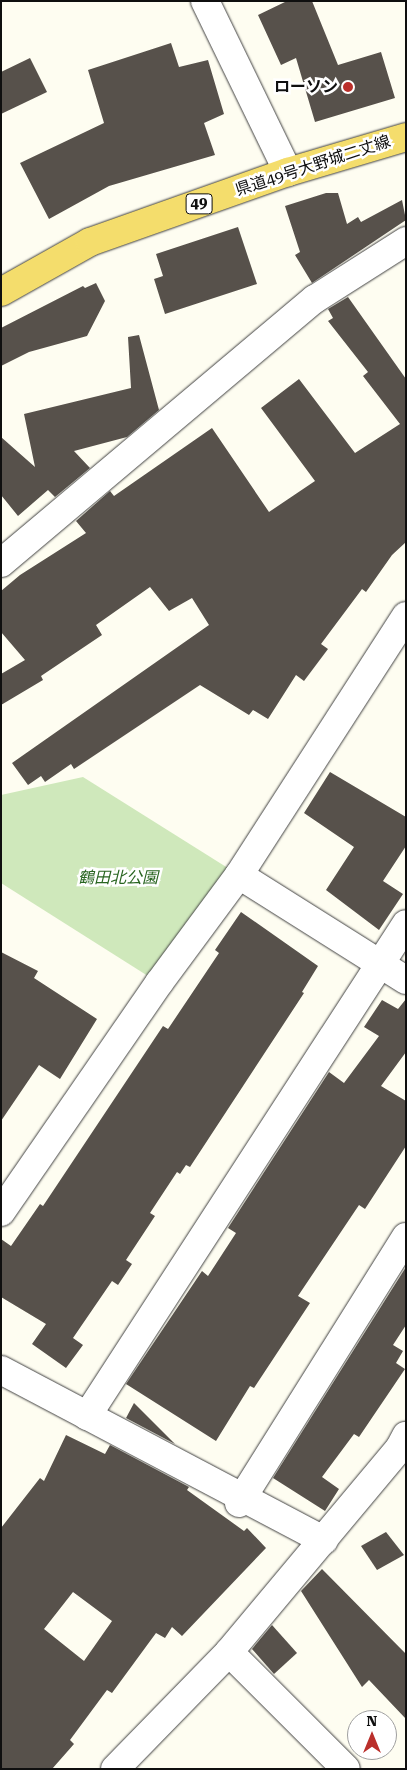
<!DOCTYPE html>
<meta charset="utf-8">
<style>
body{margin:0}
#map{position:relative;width:407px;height:1770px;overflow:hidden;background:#fefdf1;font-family:"Roboto Serif","Noto Sans JP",serif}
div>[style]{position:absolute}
.green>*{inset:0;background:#cfe8bb}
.building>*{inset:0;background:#57514b}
.roads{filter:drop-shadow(0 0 1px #424242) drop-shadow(0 0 1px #424242)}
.minor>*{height:28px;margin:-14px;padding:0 14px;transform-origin:14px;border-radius:14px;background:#fff}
.major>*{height:28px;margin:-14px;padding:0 14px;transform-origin:14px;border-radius:14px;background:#f4dd6c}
.dots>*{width:14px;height:14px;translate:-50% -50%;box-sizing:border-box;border:2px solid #fff;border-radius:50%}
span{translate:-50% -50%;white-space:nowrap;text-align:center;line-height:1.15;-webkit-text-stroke:5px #fff;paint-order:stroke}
.shield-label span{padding:1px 4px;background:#fff;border:1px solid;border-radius:4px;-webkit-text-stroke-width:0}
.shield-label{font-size:15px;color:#0f0f0f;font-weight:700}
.poi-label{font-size:16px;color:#0f0f0f;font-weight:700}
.right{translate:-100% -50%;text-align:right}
.street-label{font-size:16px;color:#0f0f0f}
.park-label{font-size:16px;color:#296521;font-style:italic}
.frame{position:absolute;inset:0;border:2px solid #0f0f0f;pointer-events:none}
.north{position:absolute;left:347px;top:1710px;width:50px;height:50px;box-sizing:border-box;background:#fff;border:1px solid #9f9f9f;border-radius:50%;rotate:0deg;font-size:14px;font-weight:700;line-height:20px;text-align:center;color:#0f0f0f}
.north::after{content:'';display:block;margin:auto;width:18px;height:22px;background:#ba2f2b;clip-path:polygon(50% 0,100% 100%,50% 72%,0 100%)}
</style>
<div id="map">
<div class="green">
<div style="clip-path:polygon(83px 777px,239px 875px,159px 983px,1px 883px,1px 795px)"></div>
</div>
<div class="building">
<div style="clip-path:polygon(287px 1px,312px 1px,338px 65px,381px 52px,395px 98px,315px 122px,296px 58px,281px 65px,258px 15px)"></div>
<div style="clip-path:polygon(171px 43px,179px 67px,208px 60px,224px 114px,204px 123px,215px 155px,109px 186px,49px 219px,20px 163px,104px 123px,88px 70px)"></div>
<div style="clip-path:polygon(30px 58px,47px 92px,1px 114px,1px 72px)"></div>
<div style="clip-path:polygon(326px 193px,338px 193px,347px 224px,358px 217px,361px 222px,402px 200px,406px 220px,312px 283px,295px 255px,300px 252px,285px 206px)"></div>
<div style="clip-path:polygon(238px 227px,257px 284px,165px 314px,154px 279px,163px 276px,156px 254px)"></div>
<div style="clip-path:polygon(96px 283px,105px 301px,87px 336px,29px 352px,1px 366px,1px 328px,83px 286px,85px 288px)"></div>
<div style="clip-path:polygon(348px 297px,406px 379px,406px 542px,392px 555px,366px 592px,362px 589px,321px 644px,328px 649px,304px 681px,296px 675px,268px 719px,253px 710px,249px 715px,200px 685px,74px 769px,71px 764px,45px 782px,41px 776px,28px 785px,12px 763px,209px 625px,192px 598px,169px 611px,150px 587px,96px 625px,102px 635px,41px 676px,43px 680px,1px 705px,1px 674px,25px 660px,1px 632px,1px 591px,20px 575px,86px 533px,76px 521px,110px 491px,114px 496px,212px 428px,269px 512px,315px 481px,261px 408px,299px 379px,355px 453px,400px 424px,363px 376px,368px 372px,328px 321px,333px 318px,328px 309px)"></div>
<div style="clip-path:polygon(139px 335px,159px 410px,127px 437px,74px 451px,90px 468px,55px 497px,48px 490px,18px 516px,1px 495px,1px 437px,35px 467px,24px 414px,131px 388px,128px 337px)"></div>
<div style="clip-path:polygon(330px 772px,406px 817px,406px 846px,383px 881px,403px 894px,379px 930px,326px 890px,354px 847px,304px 813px)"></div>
<div style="clip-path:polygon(241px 912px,318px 966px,302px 992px,304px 993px,190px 1167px,186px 1165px,180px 1174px,177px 1172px,150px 1213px,155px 1216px,126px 1260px,132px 1264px,118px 1285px,112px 1281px,73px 1338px,83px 1345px,66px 1368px,32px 1344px,46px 1324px,1px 1297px,1px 1239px,11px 1246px,40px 1204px,43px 1206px,163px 1026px,168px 1029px,219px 953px,215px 950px)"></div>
<div style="clip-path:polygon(1px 952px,38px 971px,34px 978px,97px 1019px,60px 1079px,39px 1065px,1px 1121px)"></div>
<div style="clip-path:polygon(406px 999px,406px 1052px,381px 1086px,406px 1101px,406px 1146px,365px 1209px,359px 1205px,298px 1296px,310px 1303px,254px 1388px,250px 1386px,216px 1441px,126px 1384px,202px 1271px,208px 1276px,236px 1233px,228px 1228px,329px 1072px,344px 1083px,379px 1036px,364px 1027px,382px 1000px,398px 1009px)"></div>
<div style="clip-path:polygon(406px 1267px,406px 1325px,393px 1345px,403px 1351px,396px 1363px,405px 1369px,359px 1437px,354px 1434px,322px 1477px,339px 1489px,325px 1511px,273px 1478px)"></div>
<div style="clip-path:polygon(134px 1403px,175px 1444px,126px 1418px)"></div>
<div style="clip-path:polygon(evenodd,66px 1435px,105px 1454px,110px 1445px,189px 1487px,187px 1490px,244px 1531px,247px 1528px,266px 1548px,182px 1636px,172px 1627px,165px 1638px,156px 1633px,112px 1693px,107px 1690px,70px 1740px,74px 1744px,52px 1769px,1px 1769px,1px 1528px,40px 1478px,44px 1481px,66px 1435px,73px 1592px,112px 1621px,84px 1661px,44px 1629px,73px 1592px)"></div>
<div style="clip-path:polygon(386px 1532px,404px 1555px,377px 1570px,361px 1546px)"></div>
<div style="clip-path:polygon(322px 1569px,406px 1654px,406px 1719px,369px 1680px,362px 1687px,301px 1591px)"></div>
<div style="clip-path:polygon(272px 1625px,297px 1653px,274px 1674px,252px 1649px)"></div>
</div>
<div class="roads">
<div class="minor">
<div style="left:205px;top:1px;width:190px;rotate:64.1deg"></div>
<div style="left:1px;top:563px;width:410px;rotate:-40.1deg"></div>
<div style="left:315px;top:299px;width:108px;rotate:-32.5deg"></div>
<div style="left:239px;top:875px;width:308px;rotate:-57.2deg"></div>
<div style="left:1px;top:1212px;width:278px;rotate:-55.4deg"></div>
<div style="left:159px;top:983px;width:134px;rotate:-53.5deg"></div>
<div style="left:239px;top:875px;width:197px;rotate:32.2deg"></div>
<div style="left:1px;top:1370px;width:365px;rotate:27.8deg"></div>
<div style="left:87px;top:1416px;width:586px;rotate:-57.04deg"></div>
<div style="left:239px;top:1503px;width:314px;rotate:-57.9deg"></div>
<div style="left:229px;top:1652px;width:165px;rotate:45deg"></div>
<div style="left:115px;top:1769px;width:163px;rotate:-45.7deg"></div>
<div style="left:229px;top:1652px;width:265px;rotate:-50.1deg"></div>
<div style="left:399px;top:1449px;width:15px;rotate:-62deg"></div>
</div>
<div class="major">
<div style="left:1px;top:292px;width:102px;rotate:-29.3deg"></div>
<div style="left:90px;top:242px;width:210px;rotate:-19.5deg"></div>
<div style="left:288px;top:172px;width:123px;rotate:-16.5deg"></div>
</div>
</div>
<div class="dots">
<div style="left:348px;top:87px;background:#ba2f2b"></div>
</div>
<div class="shield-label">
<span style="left:199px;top:204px">49</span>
</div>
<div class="poi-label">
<span class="right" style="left:338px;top:87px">ローソン</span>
</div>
<div class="street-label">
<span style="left:313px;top:166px;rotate:-18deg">県道49号大野城二丈線</span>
</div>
<div class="park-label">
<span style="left:118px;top:878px">鶴田北公園</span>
</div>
<div class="frame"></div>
<div class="north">N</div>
</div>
